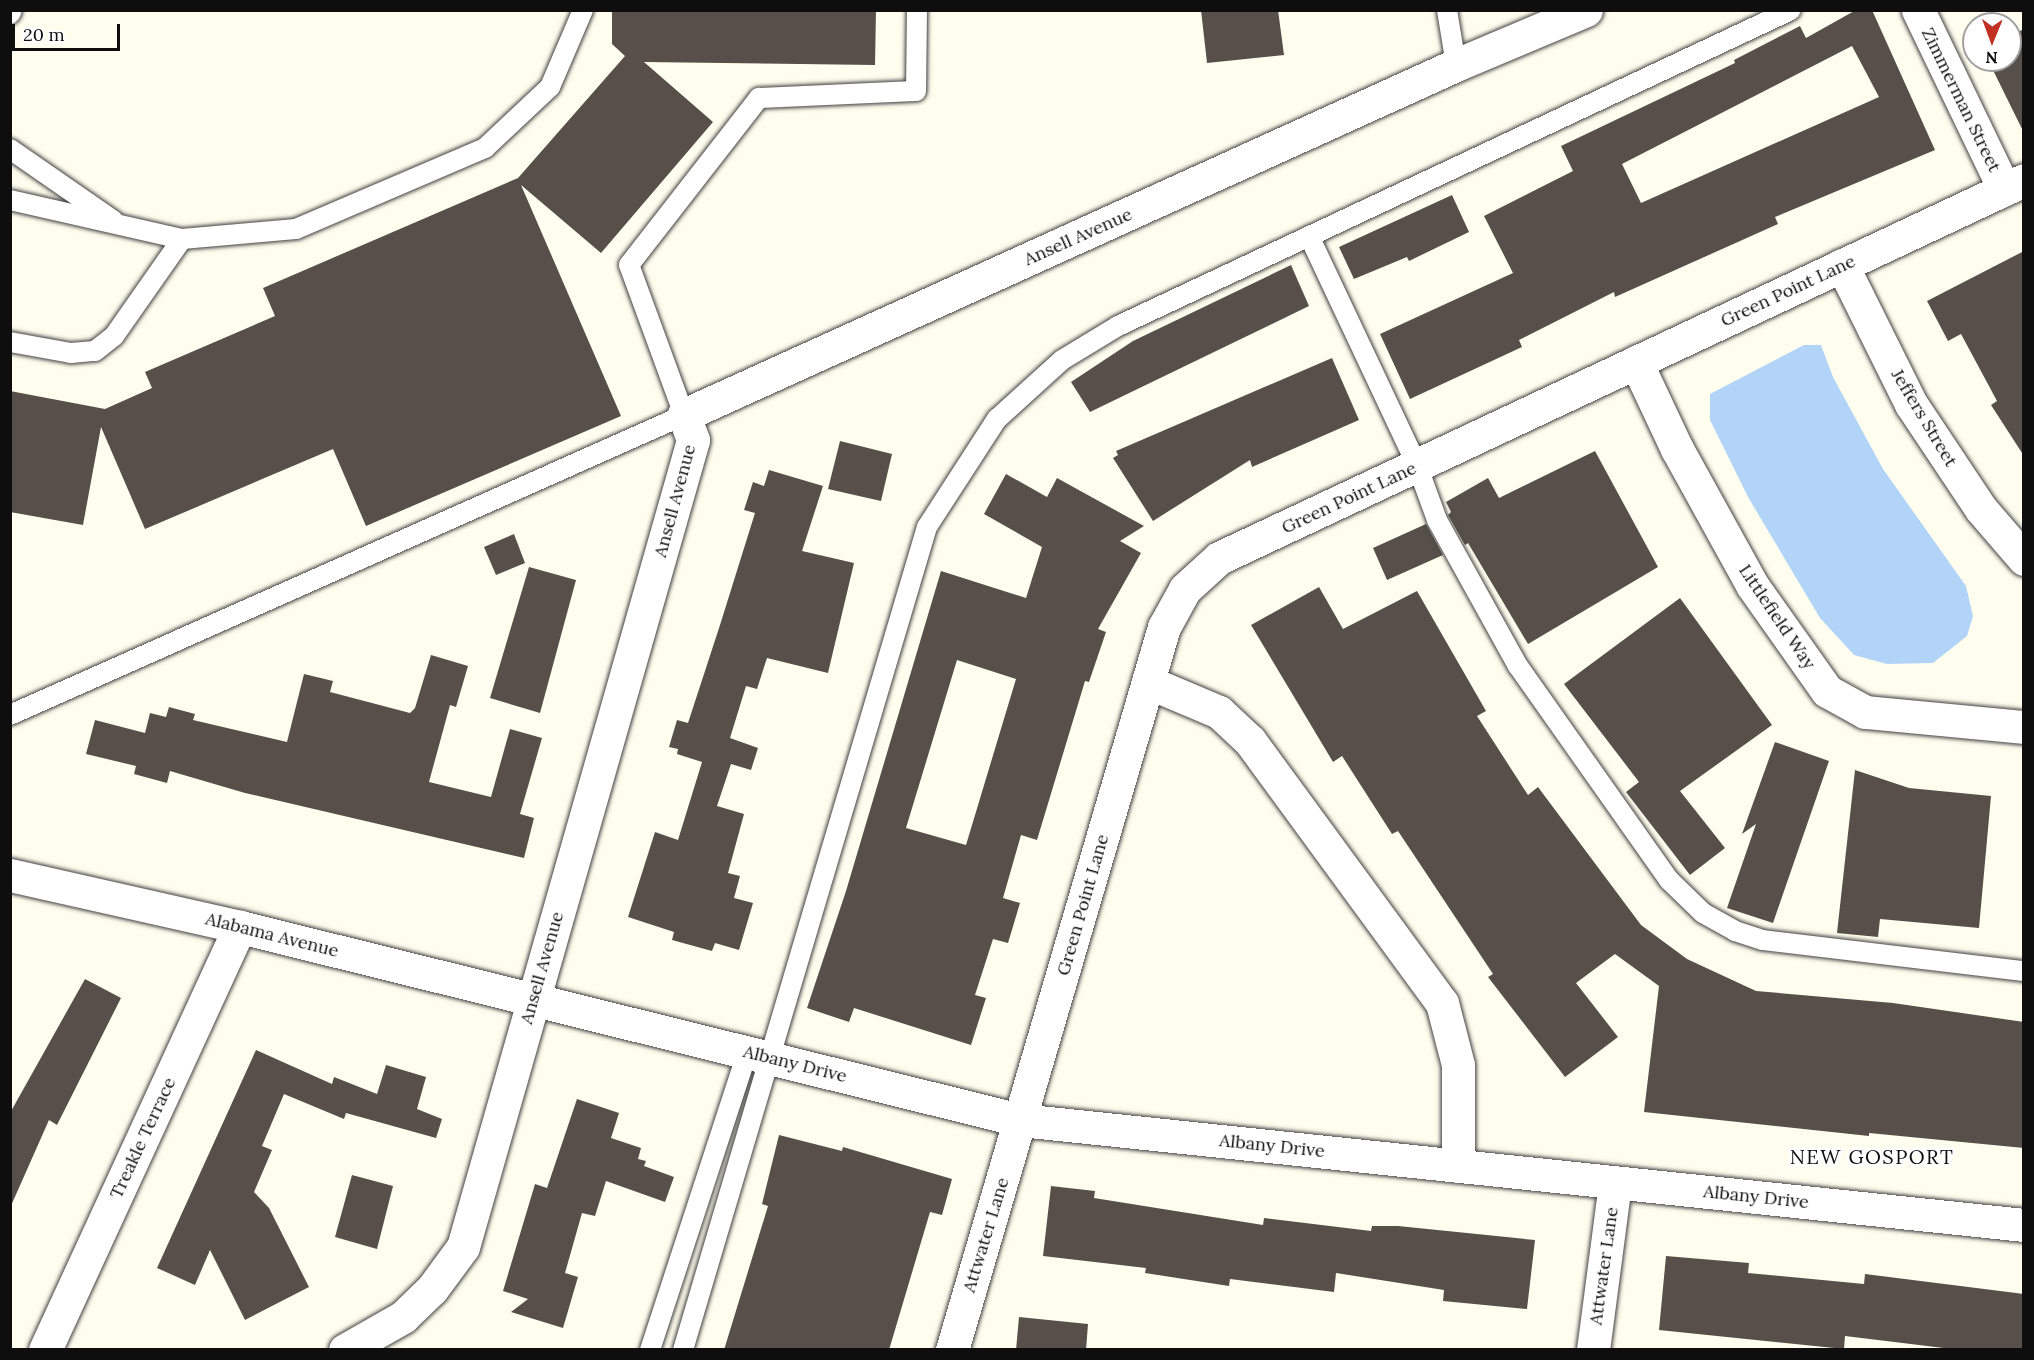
<!DOCTYPE html>
<style>
body{margin:0}
#map{position:relative;width:2034px;height:1360px;overflow:hidden;background:#fffeee;font-family:Lora,serif}
div>[style]{position:absolute}
.water>*{inset:0;background:#b2d4f8}
.building>*{inset:0;background:#57504a}
.roads{filter:drop-shadow(0 0 2px #414141) drop-shadow(0 0 2px #414141)}
.service>*{height:20px;margin:-10px;padding:0 10px;transform-origin:10px;border-radius:10px;background:#fff}
.minor>*{height:33px;margin:-16.5px;padding:0 16.5px;transform-origin:16.5px;border-radius:16.5px;background:#fff}
span{translate:-50% -50%;white-space:nowrap;text-align:center;line-height:1.15;-webkit-text-stroke:6px #fff;paint-order:stroke}
.street-label{font-size:18px;color:#0e0e0e}
.neighbourhood-label{font-size:20px;color:#0e0e0e;letter-spacing:1.5px}
.frame{position:absolute;inset:0;border:12px solid #0e0e0e;pointer-events:none}
.north{position:absolute;left:1962px;top:12px;width:60px;height:60px;box-sizing:border-box;background:#fff;border:2px solid #9f9f9f;border-radius:50%;rotate:181deg;font-size:16px;font-weight:700;line-height:24px;text-align:center;color:#0e0e0e}
.north::after{content:'';display:block;margin:auto;width:21px;height:27px;background:#c13022;clip-path:polygon(50% 0,100% 100%,50% 72%,0 100%)}
.scale{position:absolute;left:12px;top:24px;width:108px;height:27px;box-sizing:border-box;border:3px solid #0e0e0e;border-top:0;padding-left:8px;font-size:18px;line-height:21px;white-space:nowrap;color:#0e0e0e;-webkit-text-stroke:4px #fff;paint-order:stroke}
</style>
<div id="map">
<div class="water">
<div style="clip-path:polygon(1804px 345px,1821px 345px,1833px 377px,1883px 469px,1966px 586px,1973px 616px,1967px 636px,1933px 663px,1887px 664px,1854px 655px,1820px 618px,1748px 497px,1710px 420px,1710px 394px)"></div>
</div>
<div class="building">
<div style="clip-path:polygon(612px 10px,876px 10px,875px 65px,644px 62px,713px 122px,601px 253px,521px 185px,621px 416px,366px 526px,333px 449px,145px 529px,101px 427px,83px 525px,10px 512px,10px 391px,105px 409px,152px 388px,145px 372px,275px 316px,263px 288px,518px 178px,625px 56px,612px 44px)"></div>
<div style="clip-path:polygon(1201px 10px,1278px 10px,1284px 55px,1207px 63px)"></div>
<div style="clip-path:polygon(evenodd,1856px 10px,1872px 10px,1935px 150px,1775px 217px,1778px 224px,1615px 297px,1614px 292px,1519px 340px,1522px 347px,1410px 399px,1380px 334px,1513px 273px,1484px 216px,1573px 171px,1561px 146px,1735px 63px,1734px 60px,1800px 26px,1806px 38px,1856px 10px,1852px 46px,1879px 97px,1641px 203px,1622px 164px,1852px 46px)"></div>
<div style="clip-path:polygon(2024px 29px,2024px 133px,1988px 60px,2010px 60px,2010px 36px)"></div>
<div style="clip-path:polygon(1452px 195px,1469px 232px,1409px 261px,1407px 257px,1354px 279px,1339px 247px)"></div>
<div style="clip-path:polygon(2024px 251px,2024px 456px,1991px 405px,1997px 401px,1961px 334px,1948px 341px,1927px 301px)"></div>
<div style="clip-path:polygon(1291px 265px,1309px 306px,1090px 412px,1071px 382px,1133px 341px)"></div>
<div style="clip-path:polygon(1332px 358px,1359px 420px,1252px 467px,1250px 460px,1153px 521px,1113px 458px,1118px 455px,1116px 451px)"></div>
<div style="clip-path:polygon(840px 441px,892px 454px,881px 501px,828px 489px)"></div>
<div style="clip-path:polygon(1595px 451px,1658px 567px,1528px 644px,1468px 543px,1465px 545px,1448px 515px,1451px 512px,1446px 502px,1488px 478px,1499px 498px)"></div>
<div style="clip-path:polygon(769px 470px,823px 486px,802px 551px,854px 563px,828px 673px,767px 658px,757px 689px,746px 686px,730px 738px,758px 748px,751px 770px,731px 764px,717px 806px,744px 814px,728px 873px,740px 876px,734px 898px,753px 903px,739px 950px,715px 943px,712px 951px,672px 940px,674px 932px,628px 917px,655px 832px,678px 840px,702px 762px,677px 754px,678px 749px,669px 747px,677px 720px,688px 723px,720px 625px,755px 513px,744px 510px,753px 482px,764px 486px)"></div>
<div style="clip-path:polygon(evenodd,1006px 474px,1047px 497px,1057px 478px,1144px 526px,1120px 541px,1141px 553px,1098px 629px,1106px 632px,1089px 682px,1085px 681px,1037px 840px,1021px 835px,1003px 898px,1020px 903px,1008px 943px,993px 939px,975px 995px,986px 998px,971px 1045px,854px 1008px,849px 1022px,807px 1008px,846px 891px,941px 571px,1026px 598px,1042px 547px,984px 514px,1006px 474px,957px 660px,1016px 679px,966px 845px,906px 828px,957px 660px)"></div>
<div style="clip-path:polygon(1426px 524px,1443px 555px,1387px 580px,1373px 548px)"></div>
<div style="clip-path:polygon(514px 534px,525px 563px,496px 575px,484px 547px)"></div>
<div style="clip-path:polygon(529px 567px,576px 580px,540px 713px,490px 698px)"></div>
<div style="clip-path:polygon(1319px 587px,1343px 629px,1417px 591px,1486px 711px,1477px 716px,1528px 795px,1538px 787px,1641px 925px,1687px 959px,1756px 991px,1893px 1003px,2024px 1022px,2024px 1148px,1869px 1133px,1869px 1136px,1644px 1112px,1659px 986px,1615px 954px,1576px 983px,1618px 1037px,1565px 1077px,1488px 977px,1493px 974px,1398px 831px,1392px 834px,1342px 756px,1333px 762px,1251px 625px)"></div>
<div style="clip-path:polygon(1680px 598px,1772px 725px,1680px 791px,1725px 848px,1690px 875px,1626px 792px,1639px 782px,1564px 684px)"></div>
<div style="clip-path:polygon(431px 655px,468px 666px,456px 707px,450px 705px,429px 782px,491px 797px,510px 729px,542px 738px,520px 814px,534px 818px,524px 858px,245px 793px,170px 771px,167px 783px,134px 774px,136px 766px,86px 754px,95px 720px,145px 733px,150px 713px,166px 717px,169px 707px,195px 714px,193px 720px,287px 742px,304px 674px,333px 681px,330px 692px,410px 713px,415px 708px)"></div>
<div style="clip-path:polygon(1775px 742px,1829px 761px,1773px 923px,1727px 908px,1756px 824px,1742px 834px)"></div>
<div style="clip-path:polygon(1855px 770px,1909px 788px,1991px 796px,1979px 928px,1880px 919px,1878px 937px,1837px 933px)"></div>
<div style="clip-path:polygon(85px 979px,121px 998px,57px 1125px,49px 1120px,10px 1208px,10px 1113px)"></div>
<div style="clip-path:polygon(256px 1050px,332px 1084px,334px 1077px,377px 1094px,386px 1065px,426px 1077px,417px 1109px,442px 1119px,436px 1138px,346px 1113px,344px 1119px,284px 1094px,262px 1146px,272px 1150px,254px 1192px,269px 1208px,309px 1287px,245px 1320px,210px 1250px,195px 1285px,157px 1268px)"></div>
<div style="clip-path:polygon(577px 1099px,619px 1113px,611px 1138px,641px 1148px,638px 1159px,646px 1161px,644px 1166px,674px 1177px,665px 1202px,606px 1181px,595px 1216px,582px 1213px,565px 1273px,578px 1277px,563px 1328px,511px 1312px,528px 1299px,503px 1291px,535px 1184px,547px 1188px)"></div>
<div style="clip-path:polygon(779px 1135px,842px 1151px,843px 1147px,952px 1179px,942px 1215px,930px 1212px,889px 1350px,724px 1350px,768px 1206px,762px 1204px)"></div>
<div style="clip-path:polygon(352px 1175px,393px 1186px,377px 1249px,335px 1237px)"></div>
<div style="clip-path:polygon(1051px 1186px,1095px 1191px,1094px 1198px,1263px 1225px,1264px 1218px,1371px 1231px,1372px 1226px,1398px 1226px,1535px 1240px,1527px 1309px,1443px 1301px,1444px 1290px,1336px 1273px,1334px 1292px,1230px 1279px,1229px 1286px,1145px 1273px,1146px 1268px,1043px 1256px)"></div>
<div style="clip-path:polygon(1666px 1256px,1749px 1263px,1748px 1273px,1864px 1284px,1865px 1274px,2024px 1294px,2024px 1350px,1960px 1350px,1845px 1336px,1844px 1349px,1659px 1330px)"></div>
<div style="clip-path:polygon(1019px 1317px,1088px 1324px,1086px 1350px,1016px 1350px)"></div>
</div>
<div class="roads">
<div class="service">
<div style="left:1447px;top:10px;width:56px;rotate:80.7deg"></div>
<div style="left:10px;top:14px;width:4px;rotate:-63deg"></div>
<div style="left:10px;top:149px;width:126px;rotate:34.7deg"></div>
<div style="left:10px;top:200px;width:176px;rotate:12.8deg"></div>
<div style="left:182px;top:239px;width:114px;rotate:-5deg"></div>
<div style="left:296px;top:229px;width:206px;rotate:-23.2deg"></div>
<div style="left:485px;top:148px;width:89px;rotate:-43.2deg"></div>
<div style="left:550px;top:87px;width:84px;rotate:-66.8deg"></div>
<div style="left:1310px;top:238px;width:251px;rotate:64.8deg"></div>
<div style="left:1417px;top:465px;width:59px;rotate:70deg"></div>
<div style="left:1437px;top:520px;width:167px;rotate:61deg"></div>
<div style="left:1518px;top:666px;width:262px;rotate:54.8deg"></div>
<div style="left:1669px;top:880px;width:47px;rotate:44.1deg"></div>
<div style="left:1703px;top:913px;width:37px;rotate:29deg"></div>
<div style="left:1735px;top:931px;width:29px;rotate:18deg"></div>
<div style="left:1763px;top:940px;width:263px;rotate:6.8deg"></div>
<div style="left:10px;top:342px;width:62px;rotate:10.2deg"></div>
<div style="left:71px;top:353px;width:24px;rotate:-5deg"></div>
<div style="left:95px;top:351px;width:24px;rotate:-38deg"></div>
<div style="left:114px;top:336px;width:118px;rotate:-55deg"></div>
<div style="left:10px;top:715px;width:738px;rotate:-23.99deg"></div>
<div style="left:684px;top:415px;width:160px;rotate:-110.1deg"></div>
<div style="left:629px;top:265px;width:212px;rotate:-52.1deg"></div>
<div style="left:759px;top:98px;width:157px;rotate:-2.6deg"></div>
<div style="left:916px;top:91px;width:81px;rotate:-89.3deg"></div>
<div style="left:650px;top:1350px;width:312px;rotate:-71.9deg"></div>
<div style="left:683px;top:1350px;width:858px;rotate:-73.49deg"></div>
<div style="left:927px;top:527px;width:129px;rotate:-57.1deg"></div>
<div style="left:997px;top:419px;width:88px;rotate:-42.2deg"></div>
<div style="left:1062px;top:360px;width:66px;rotate:-31.3deg"></div>
<div style="left:1118px;top:326px;width:743px;rotate:-25.15deg"></div>
</div>
<div class="minor">
<div style="left:1918px;top:10px;width:199px;rotate:64.3deg"></div>
<div style="left:1842px;top:265px;width:155px;rotate:63.6deg"></div>
<div style="left:1911px;top:404px;width:126px;rotate:56.3deg"></div>
<div style="left:1981px;top:509px;width:66px;rotate:49.3deg"></div>
<div style="left:1636px;top:362px;width:96px;rotate:64.8deg"></div>
<div style="left:1677px;top:449px;width:155px;rotate:61.1deg"></div>
<div style="left:1752px;top:585px;width:130px;rotate:54.7deg"></div>
<div style="left:1827px;top:691px;width:43px;rotate:28.9deg"></div>
<div style="left:1865px;top:712px;width:160px;rotate:5.4deg"></div>
<div style="left:1148px;top:682px;width:77px;rotate:22.9deg"></div>
<div style="left:1219px;top:712px;width:42px;rotate:43.1deg"></div>
<div style="left:1250px;top:741px;width:325px;rotate:53.8deg"></div>
<div style="left:1442px;top:1003px;width:64px;rotate:75.5deg"></div>
<div style="left:1458px;top:1065px;width:101px;rotate:90deg"></div>
<div style="left:10px;top:875px;width:236px;rotate:12.7deg"></div>
<div style="left:240px;top:927px;width:804px;rotate:13.9deg"></div>
<div style="left:1020px;top:1120px;width:1009px;rotate:5.97deg"></div>
<div style="left:45px;top:1350px;width:466px;rotate:-65.3deg"></div>
<div style="left:345px;top:1350px;width:67px;rotate:-29.6deg"></div>
<div style="left:403px;top:1317px;width:40px;rotate:-44deg"></div>
<div style="left:432px;top:1289px;width:52px;rotate:-53.6deg"></div>
<div style="left:463px;top:1247px;width:839px;rotate:-74.09deg"></div>
<div style="left:693px;top:440px;width:27px;rotate:-110deg"></div>
<div style="left:684px;top:415px;width:848px;rotate:-24.39deg"></div>
<div style="left:1456px;top:65px;width:141px;rotate:-22.9deg"></div>
<div style="left:952px;top:1350px;width:753px;rotate:-73.66deg"></div>
<div style="left:1164px;top:627px;width:43px;rotate:-61.1deg"></div>
<div style="left:1185px;top:589px;width:46px;rotate:-42.4deg"></div>
<div style="left:1219px;top:558px;width:889px;rotate:-25.15deg"></div>
<div style="left:1593px;top:1350px;width:169px;rotate:-82.5deg"></div>
</div>
</div>
<div class="street-label">
<span style="left:1961px;top:100px;rotate:64deg">Zimmerman Street</span>
<span style="left:1078px;top:237px;rotate:-24deg">Ansell Avenue</span>
<span style="left:1788px;top:291px;rotate:-25deg">Green Point Lane</span>
<span style="left:1924px;top:418px;rotate:59deg">Jeffers Street</span>
<span style="left:1349px;top:498px;rotate:-25deg">Green Point Lane</span>
<span style="left:675px;top:501px;rotate:-75deg">Ansell Avenue</span>
<span style="left:1777px;top:617px;rotate:56deg">Littlefield Way</span>
<span style="left:1083px;top:905px;rotate:-74deg">Green Point Lane</span>
<span style="left:272px;top:935px;rotate:14deg">Alabama Avenue</span>
<span style="left:542px;top:968px;rotate:-74deg">Ansell Avenue</span>
<span style="left:795px;top:1064px;rotate:14deg">Albany Drive</span>
<span style="left:143px;top:1138px;rotate:-65deg">Treakle Terrace</span>
<span style="left:1272px;top:1146px;rotate:6deg">Albany Drive</span>
<span style="left:1756px;top:1197px;rotate:6deg">Albany Drive</span>
<span style="left:986px;top:1235px;rotate:-73deg">Attwater Lane</span>
<span style="left:1604px;top:1266px;rotate:-82deg">Attwater Lane</span>
</div>
<div class="neighbourhood-label">
<span style="left:1872px;top:1156px">NEW GOSPORT</span>
</div>
<div class="frame"></div>
<div class="north">N</div>
<div class="scale">20 m</div>
</div>
